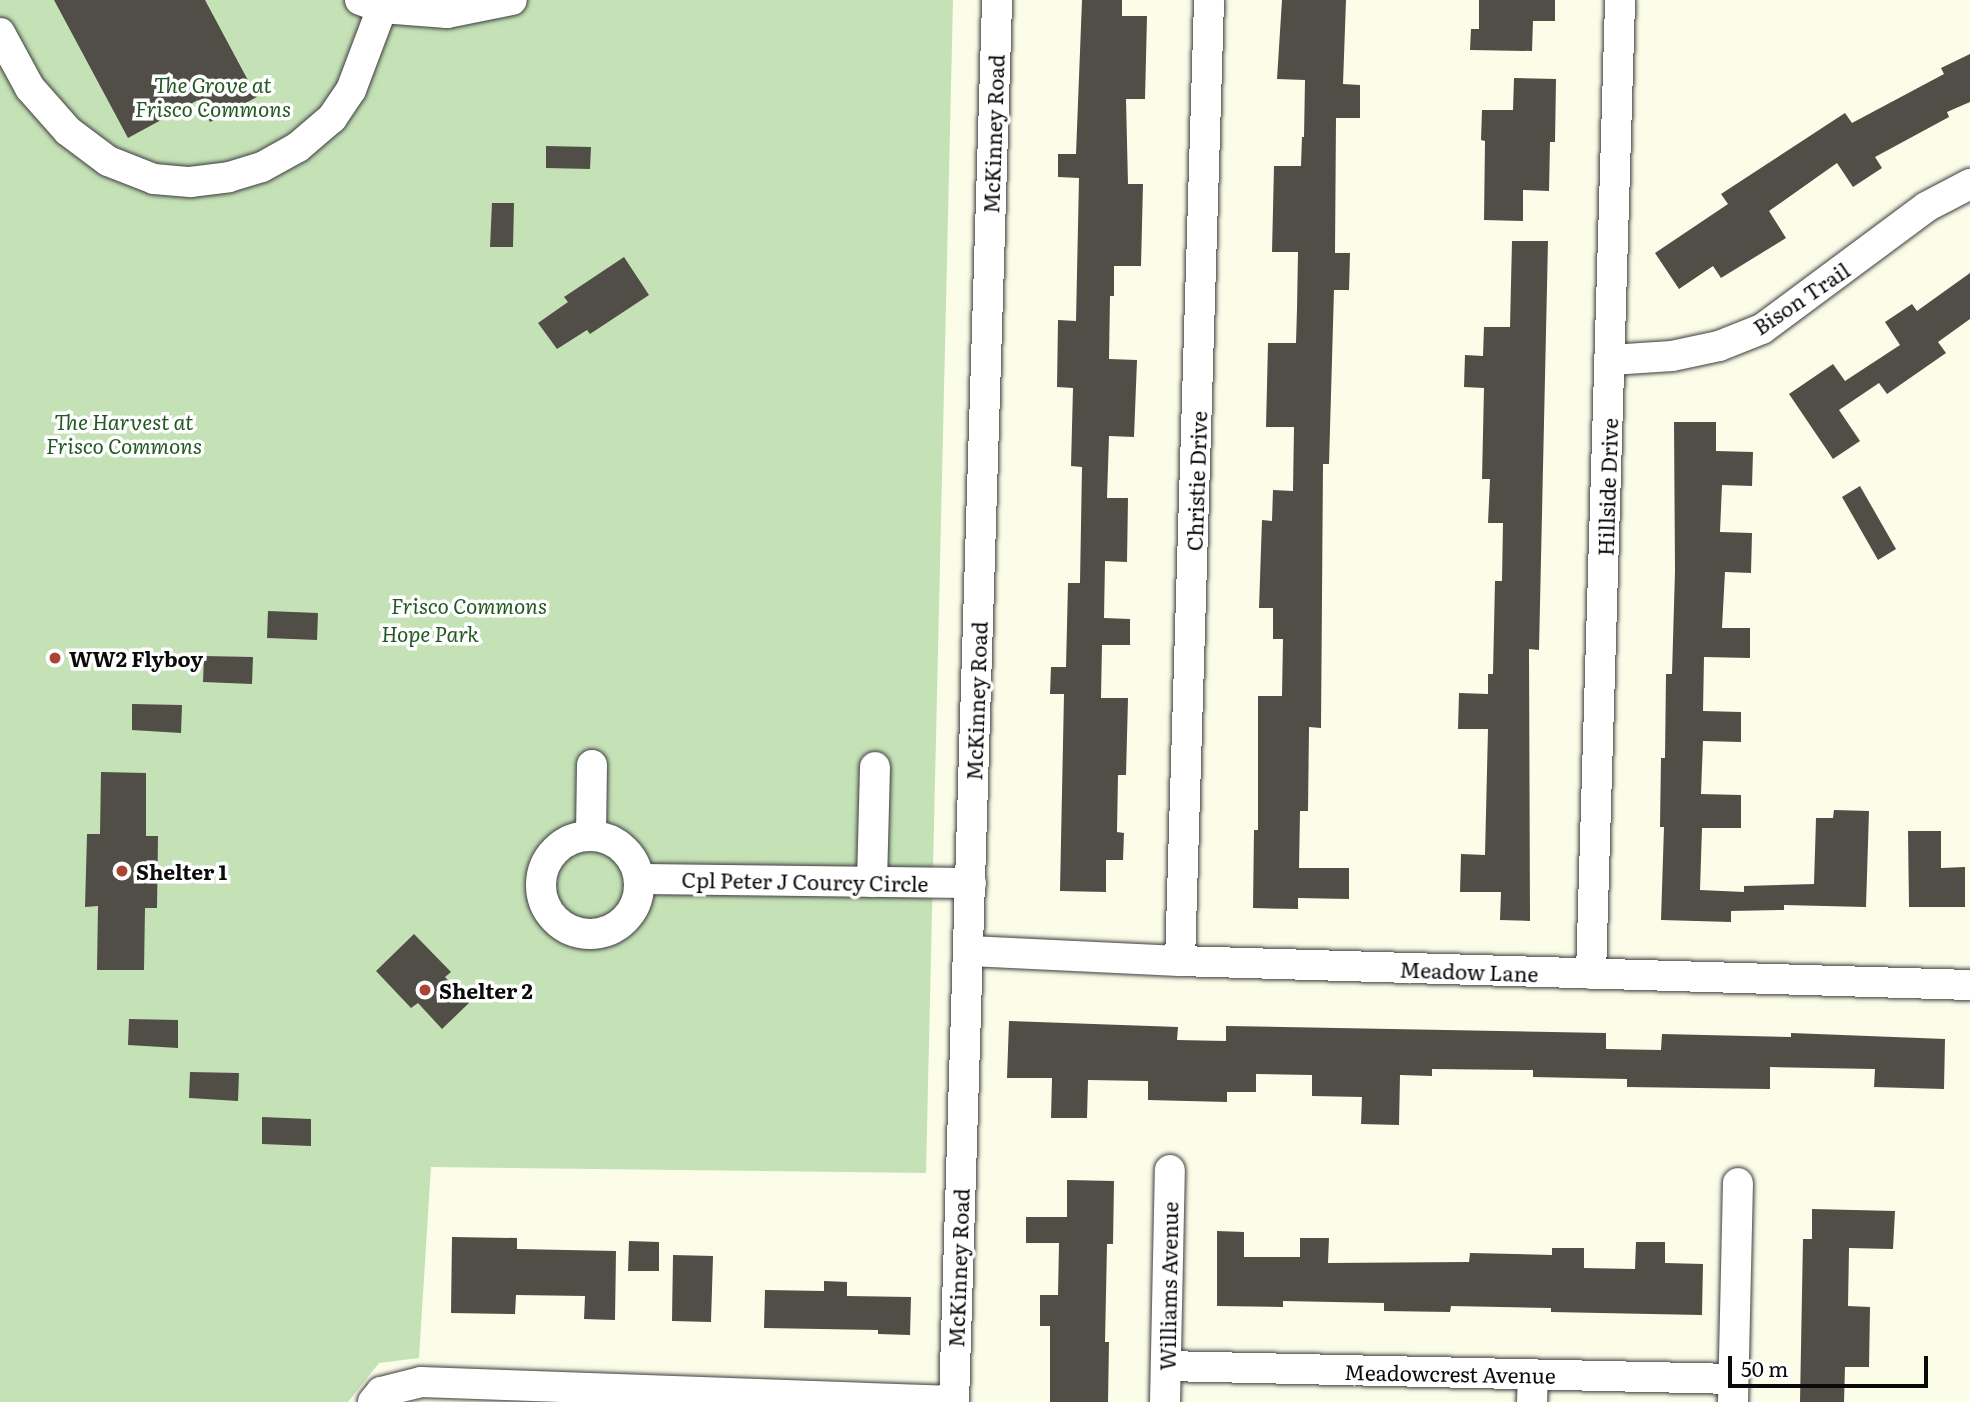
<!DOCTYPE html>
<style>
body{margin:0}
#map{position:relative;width:1970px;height:1402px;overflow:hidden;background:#fcfde9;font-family:Literata,serif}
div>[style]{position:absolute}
.green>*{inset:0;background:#c5e2b7}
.building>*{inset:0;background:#514d47}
.roads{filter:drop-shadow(0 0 2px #3d3d3d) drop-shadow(0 0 2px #3d3d3d)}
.minor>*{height:30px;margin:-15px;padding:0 15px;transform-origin:15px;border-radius:15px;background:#fff}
.minor>.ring{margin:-15px;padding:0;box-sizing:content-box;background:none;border:30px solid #fff;border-radius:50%}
.dots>*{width:19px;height:19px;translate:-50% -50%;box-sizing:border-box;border:4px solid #fff;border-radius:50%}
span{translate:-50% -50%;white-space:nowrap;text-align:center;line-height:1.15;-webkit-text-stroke:7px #fff;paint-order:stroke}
.park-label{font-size:21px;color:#225922;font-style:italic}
.street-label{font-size:21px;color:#0a0a0a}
.poi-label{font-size:21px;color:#0a0a0a;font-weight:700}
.left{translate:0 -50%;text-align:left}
.scale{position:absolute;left:1728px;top:1356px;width:200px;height:32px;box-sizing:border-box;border:4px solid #0a0a0a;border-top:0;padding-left:9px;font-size:21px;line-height:24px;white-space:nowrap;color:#0a0a0a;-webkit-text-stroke:5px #fff;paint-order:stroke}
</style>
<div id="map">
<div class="green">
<div style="clip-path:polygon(0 0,953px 0,926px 1173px,431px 1167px,419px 1358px,379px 1363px,348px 1402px,0 1402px)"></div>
</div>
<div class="building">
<div style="clip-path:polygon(54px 0,205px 0,257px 97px,210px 122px,198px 100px,128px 138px)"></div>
<div style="clip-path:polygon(1082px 0,1122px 0,1122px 16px,1147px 16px,1145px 99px,1126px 99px,1128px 184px,1143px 184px,1141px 266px,1114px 266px,1114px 296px,1110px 296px,1109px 359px,1137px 360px,1134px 437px,1109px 436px,1107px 498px,1128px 498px,1127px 562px,1105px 561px,1104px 618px,1130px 619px,1130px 645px,1102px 645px,1101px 698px,1128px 698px,1126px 775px,1118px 775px,1117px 832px,1124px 833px,1123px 860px,1106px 860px,1106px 892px,1060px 891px,1064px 694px,1050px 694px,1051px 667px,1066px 667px,1068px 583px,1080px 583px,1082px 467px,1071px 466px,1073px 388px,1057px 387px,1058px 320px,1076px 321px,1079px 178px,1058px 177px,1058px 154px,1076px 154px)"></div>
<div style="clip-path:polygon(1282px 0,1346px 0,1343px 84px,1360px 85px,1360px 118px,1336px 118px,1335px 253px,1350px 253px,1349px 290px,1334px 290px,1329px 464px,1323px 464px,1321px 728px,1309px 727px,1308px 811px,1300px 811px,1299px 868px,1349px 868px,1349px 899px,1298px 898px,1298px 909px,1253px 908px,1254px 830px,1258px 830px,1258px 696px,1282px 696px,1283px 639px,1273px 639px,1273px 608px,1259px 608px,1262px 520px,1272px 521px,1273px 490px,1293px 491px,1294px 427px,1266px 427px,1268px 343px,1296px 343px,1297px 309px,1298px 252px,1272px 252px,1274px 166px,1301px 166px,1302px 137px,1304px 137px,1305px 80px,1277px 79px)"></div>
<div style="clip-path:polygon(1479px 0,1555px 0,1555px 21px,1533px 21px,1532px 51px,1470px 50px,1471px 29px,1479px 29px)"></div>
<div style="clip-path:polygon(1970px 54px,1970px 102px,1947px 112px,1949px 117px,1875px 157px,1882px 168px,1853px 187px,1837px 163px,1769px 211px,1786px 238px,1721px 278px,1713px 266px,1679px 289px,1655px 253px,1728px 204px,1721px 194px,1845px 113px,1852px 123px,1944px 74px,1941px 68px)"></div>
<div style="clip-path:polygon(1514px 78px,1556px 79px,1555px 142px,1550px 142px,1549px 191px,1523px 190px,1523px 221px,1484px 220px,1485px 141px,1481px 140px,1482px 110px,1513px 110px)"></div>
<div style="clip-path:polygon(546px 146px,591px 147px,590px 169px,546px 168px)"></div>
<div style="clip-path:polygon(492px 203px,514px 203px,513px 247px,490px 247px)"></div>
<div style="clip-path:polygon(1512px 241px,1548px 241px,1539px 650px,1529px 649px,1530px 921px,1500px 920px,1501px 892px,1460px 892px,1461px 854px,1485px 855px,1488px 729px,1458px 729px,1459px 693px,1488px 694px,1488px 674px,1493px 674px,1495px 581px,1502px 581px,1503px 523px,1488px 523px,1490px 479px,1482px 479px,1484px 388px,1464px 387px,1465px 355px,1483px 356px,1484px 327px,1510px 327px)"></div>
<div style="clip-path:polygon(624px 257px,649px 295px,590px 334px,587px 330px,557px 349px,538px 323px,568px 302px,564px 297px)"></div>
<div style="clip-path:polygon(1970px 273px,1970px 319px,1938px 342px,1946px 353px,1887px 394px,1879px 383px,1839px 410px,1860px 441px,1833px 459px,1789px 394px,1833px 364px,1845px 381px,1900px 345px,1885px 322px,1912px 304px,1917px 311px)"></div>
<div style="clip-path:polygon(1674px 422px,1716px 422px,1716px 451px,1753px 452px,1752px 486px,1722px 485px,1720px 532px,1752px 533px,1751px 573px,1725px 572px,1722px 628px,1750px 628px,1750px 658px,1704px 657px,1703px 711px,1741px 712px,1741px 742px,1703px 741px,1701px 794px,1741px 795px,1741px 828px,1702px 828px,1700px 890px,1744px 892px,1744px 886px,1814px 884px,1816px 818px,1833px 818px,1834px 810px,1869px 811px,1866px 907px,1784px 905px,1784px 910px,1731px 911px,1731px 922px,1661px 920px,1664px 827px,1660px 827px,1661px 758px,1665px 758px,1666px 674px,1672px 674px,1675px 571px)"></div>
<div style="clip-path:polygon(1860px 486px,1896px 549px,1878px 560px,1842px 497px)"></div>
<div style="clip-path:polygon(268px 611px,318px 613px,317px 640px,267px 638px)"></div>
<div style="clip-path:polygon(204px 656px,253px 657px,252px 684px,203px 682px)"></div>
<div style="clip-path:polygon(132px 704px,182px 705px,181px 733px,132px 730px)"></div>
<div style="clip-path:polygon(101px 772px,146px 773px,146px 836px,158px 836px,157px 908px,145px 908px,144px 970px,97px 970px,98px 906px,85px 907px,87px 834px,100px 834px)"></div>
<div style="clip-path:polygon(1908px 831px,1941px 831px,1941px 868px,1965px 867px,1965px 907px,1909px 907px)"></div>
<div style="clip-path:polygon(414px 934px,451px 972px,445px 977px,469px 1003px,442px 1029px,418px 1003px,411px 1008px,376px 971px)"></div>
<div style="clip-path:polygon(129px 1019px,178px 1020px,178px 1048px,128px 1045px)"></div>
<div style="clip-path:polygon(1009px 1021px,1178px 1027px,1177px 1040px,1226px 1041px,1226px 1026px,1606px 1033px,1606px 1049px,1661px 1050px,1662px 1034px,1791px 1037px,1791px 1033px,1945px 1039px,1944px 1089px,1874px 1087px,1875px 1069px,1770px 1067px,1770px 1089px,1627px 1087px,1627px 1079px,1533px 1077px,1533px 1070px,1432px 1069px,1432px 1076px,1400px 1075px,1399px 1125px,1361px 1124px,1362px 1097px,1312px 1096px,1312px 1075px,1256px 1074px,1256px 1092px,1227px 1092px,1227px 1102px,1148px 1100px,1148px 1081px,1088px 1080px,1087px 1118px,1051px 1118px,1052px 1078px,1007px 1078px)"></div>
<div style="clip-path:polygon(190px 1072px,239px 1073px,238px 1101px,189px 1098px)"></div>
<div style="clip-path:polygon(262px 1117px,311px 1119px,311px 1146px,262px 1144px)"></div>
<div style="clip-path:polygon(1067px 1180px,1114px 1181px,1113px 1244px,1107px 1244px,1105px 1342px,1109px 1342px,1108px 1402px,1050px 1402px,1050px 1326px,1040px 1326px,1040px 1295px,1058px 1295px,1059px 1243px,1026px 1243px,1026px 1217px,1067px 1217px)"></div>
<div style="clip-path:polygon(1812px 1209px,1895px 1211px,1893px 1249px,1849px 1248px,1848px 1306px,1870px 1307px,1869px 1367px,1845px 1367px,1844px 1402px,1800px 1402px,1803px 1239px,1812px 1239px)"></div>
<div style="clip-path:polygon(1217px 1231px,1244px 1232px,1244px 1257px,1300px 1257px,1300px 1238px,1329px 1238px,1328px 1263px,1469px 1262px,1470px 1253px,1552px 1255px,1552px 1248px,1584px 1248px,1584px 1268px,1635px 1269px,1636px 1242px,1665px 1242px,1665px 1263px,1703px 1264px,1702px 1315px,1551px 1312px,1551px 1308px,1451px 1306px,1450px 1312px,1384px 1311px,1384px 1303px,1283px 1301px,1283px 1307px,1217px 1306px)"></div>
<div style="clip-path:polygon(452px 1237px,517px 1238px,517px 1249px,616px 1251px,615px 1320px,584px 1319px,585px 1296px,516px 1295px,515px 1314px,451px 1313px)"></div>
<div style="clip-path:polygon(629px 1241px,659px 1242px,659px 1271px,628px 1271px)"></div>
<div style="clip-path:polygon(673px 1255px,713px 1256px,711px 1322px,672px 1321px)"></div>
<div style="clip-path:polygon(824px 1281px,847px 1282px,847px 1296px,911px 1297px,910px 1335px,878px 1334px,878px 1330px,764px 1328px,765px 1290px,824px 1291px)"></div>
</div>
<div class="roads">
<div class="minor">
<div style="left:360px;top:0;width:23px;rotate:20deg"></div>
<div style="left:382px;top:8px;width:65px;rotate:4.4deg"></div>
<div style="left:447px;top:13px;width:66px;rotate:-11.3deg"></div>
<div style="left:0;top:33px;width:63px;rotate:61.4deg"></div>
<div style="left:30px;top:88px;width:57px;rotate:48.5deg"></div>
<div style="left:68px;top:131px;width:50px;rotate:36.9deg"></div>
<div style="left:108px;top:161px;width:49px;rotate:21.4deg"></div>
<div style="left:154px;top:179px;width:36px;rotate:5deg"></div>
<div style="left:190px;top:182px;width:39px;rotate:-7deg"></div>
<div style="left:229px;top:177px;width:34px;rotate:-17deg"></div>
<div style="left:262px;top:167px;width:41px;rotate:-29.1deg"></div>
<div style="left:298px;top:147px;width:45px;rotate:-40.5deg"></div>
<div style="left:332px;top:118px;width:34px;rotate:-56deg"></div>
<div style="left:351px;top:90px;width:88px;rotate:-69.3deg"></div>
<div style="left:1611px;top:360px;width:61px;rotate:-3.8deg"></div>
<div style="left:1672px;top:356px;width:48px;rotate:-12deg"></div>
<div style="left:1719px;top:346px;width:46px;rotate:-21.6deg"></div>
<div style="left:1762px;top:329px;width:204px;rotate:-36.6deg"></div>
<div style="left:1926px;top:207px;width:50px;rotate:-27.6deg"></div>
<div class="ring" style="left:541px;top:836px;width:68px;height:68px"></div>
<div style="left:591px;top:836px;width:71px;rotate:-89.2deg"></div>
<div style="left:639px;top:879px;width:332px;rotate:0.7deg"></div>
<div style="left:872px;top:882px;width:115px;rotate:-88.5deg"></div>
<div style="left:969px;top:951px;width:211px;rotate:2.7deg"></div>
<div style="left:1180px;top:961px;width:790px;rotate:1.74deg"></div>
<div style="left:1180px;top:961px;width:961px;rotate:-88.27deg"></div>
<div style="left:1591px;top:974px;width:974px;rotate:-88.29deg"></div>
<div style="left:1166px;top:1366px;width:567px;rotate:1.31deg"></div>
<div style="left:373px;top:1402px;width:13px;rotate:-51deg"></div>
<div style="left:381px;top:1392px;width:41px;rotate:-14deg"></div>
<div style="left:421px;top:1382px;width:533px;rotate:2.04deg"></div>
<div style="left:954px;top:1402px;width:1403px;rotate:-88.24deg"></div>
<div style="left:1165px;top:1402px;width:232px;rotate:-88.8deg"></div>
<div style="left:1532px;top:1402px;width:27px;rotate:-88deg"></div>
<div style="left:1733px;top:1402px;width:219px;rotate:-88.7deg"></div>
</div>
</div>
<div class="dots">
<div style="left:55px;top:658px;background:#aa4532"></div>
<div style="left:122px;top:871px;background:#aa4532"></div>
<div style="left:425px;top:990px;background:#aa4532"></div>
</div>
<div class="park-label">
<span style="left:213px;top:96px">The Grove at<br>Frisco Commons</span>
<span style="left:124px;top:433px">The Harvest at<br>Frisco Commons</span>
<span style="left:469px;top:605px">Frisco Commons</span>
<span style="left:430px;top:633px">Hope Park</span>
</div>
<div class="street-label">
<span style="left:993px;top:134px;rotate:-88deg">McKinney Road</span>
<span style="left:1801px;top:298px;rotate:-34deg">Bison Trail</span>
<span style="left:1196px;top:481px;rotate:-88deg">Christie Drive</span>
<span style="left:1607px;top:487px;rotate:-88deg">Hillside Drive</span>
<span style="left:976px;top:701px;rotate:-88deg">McKinney Road</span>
<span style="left:805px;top:881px;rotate:1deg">Cpl Peter J Courcy Circle</span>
<span style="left:1469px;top:971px;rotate:2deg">Meadow Lane</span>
<span style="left:958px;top:1268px;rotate:-88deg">McKinney Road</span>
<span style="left:1168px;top:1286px;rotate:-89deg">Williams Avenue</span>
<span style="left:1450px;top:1373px;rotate:1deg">Meadowcrest Avenue</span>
</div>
<div class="poi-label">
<span class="left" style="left:69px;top:658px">WW2 Flyboy</span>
<span class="left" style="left:136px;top:871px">Shelter 1</span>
<span class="left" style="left:439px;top:990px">Shelter 2</span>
</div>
<div class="scale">50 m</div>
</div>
